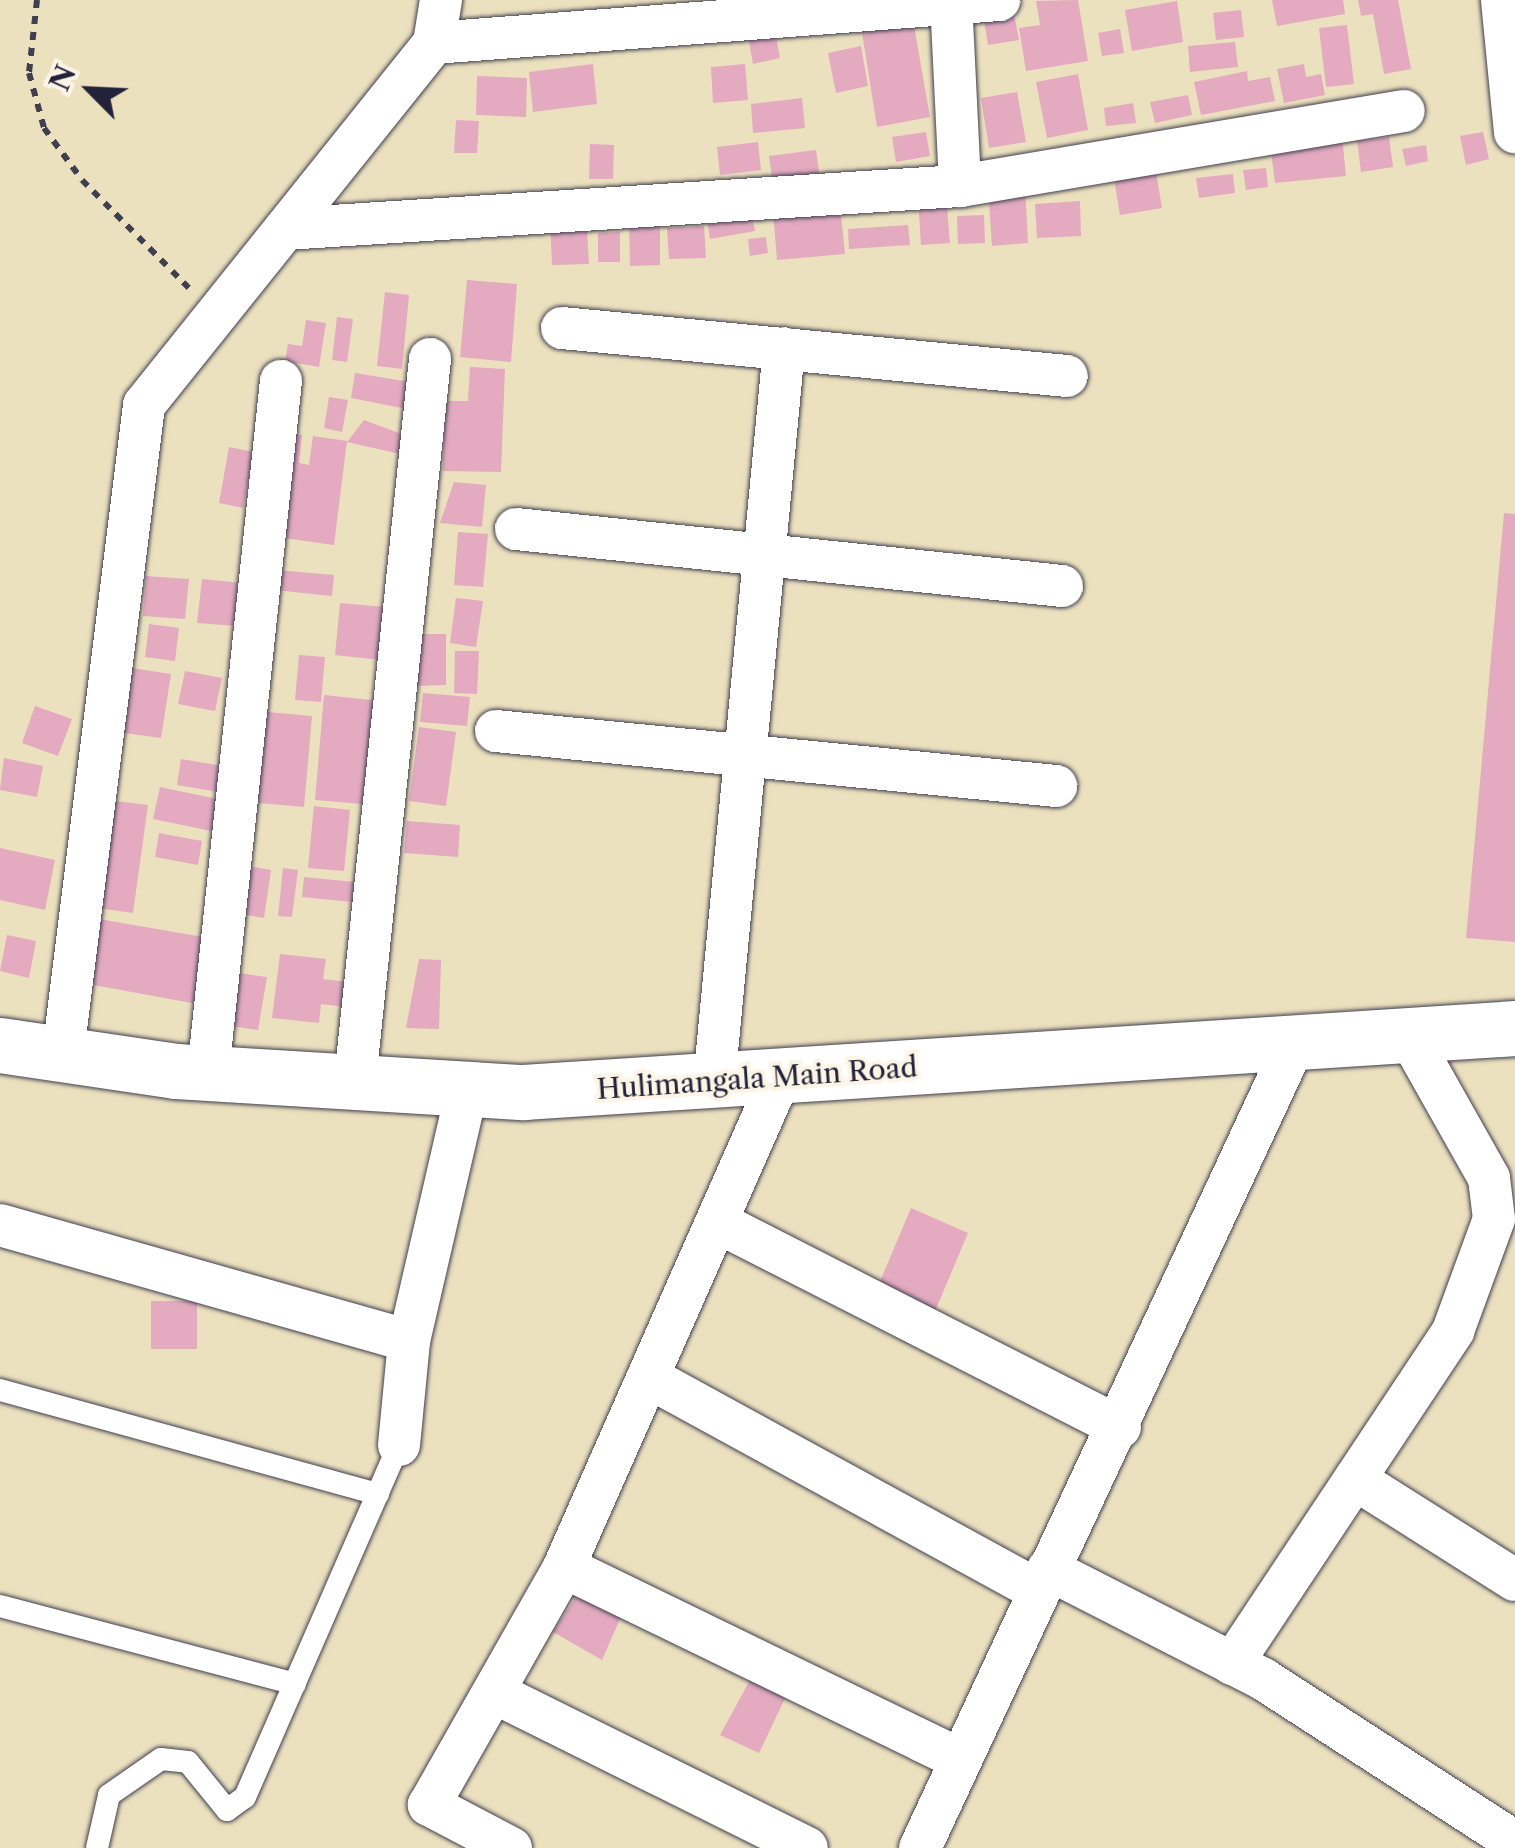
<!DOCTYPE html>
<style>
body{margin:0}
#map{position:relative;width:1515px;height:1848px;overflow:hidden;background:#ece1bf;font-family:"Libre Caslon Text",serif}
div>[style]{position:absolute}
.building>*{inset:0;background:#e3aac0}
.path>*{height:6px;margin-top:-3px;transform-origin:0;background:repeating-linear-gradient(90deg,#403f4f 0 8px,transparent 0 16px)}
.roads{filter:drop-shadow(0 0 2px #403f4f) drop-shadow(0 0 2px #403f4f)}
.lane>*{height:22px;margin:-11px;padding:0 11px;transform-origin:11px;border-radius:11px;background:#fff}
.street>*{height:42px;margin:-21px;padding:0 21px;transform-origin:21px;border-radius:21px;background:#fff}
.secondary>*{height:55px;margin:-27.5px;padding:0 27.5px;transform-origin:27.5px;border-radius:27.5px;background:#fff}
span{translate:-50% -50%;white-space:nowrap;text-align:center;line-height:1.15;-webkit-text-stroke:8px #fcf5e5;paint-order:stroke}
.street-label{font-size:28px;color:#22223b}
.north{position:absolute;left:40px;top:40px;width:100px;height:100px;-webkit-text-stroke:8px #fcf5e5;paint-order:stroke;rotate:294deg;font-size:28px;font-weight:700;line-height:40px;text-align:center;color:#22223b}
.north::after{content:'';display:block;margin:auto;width:35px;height:45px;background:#22223b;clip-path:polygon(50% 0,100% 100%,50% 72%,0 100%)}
</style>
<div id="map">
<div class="building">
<div style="clip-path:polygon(1078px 0,1088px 61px,1026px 71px,1019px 28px,1040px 25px,1036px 1px)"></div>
<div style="clip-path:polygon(1272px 0,1343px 0,1345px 14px,1277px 26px)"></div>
<div style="clip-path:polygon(1358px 0,1398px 0,1411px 69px,1384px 74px,1373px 14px,1361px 16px)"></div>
<div style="clip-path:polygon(1177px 1px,1183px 42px,1132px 51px,1125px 10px)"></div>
<div style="clip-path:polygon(1012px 3px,1019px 40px,988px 45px,982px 9px)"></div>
<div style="clip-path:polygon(1241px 10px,1244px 37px,1216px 40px,1213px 13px)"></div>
<div style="clip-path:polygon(913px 20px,930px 117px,877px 127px,861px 26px)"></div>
<div style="clip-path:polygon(1347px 25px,1354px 84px,1326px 87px,1319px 28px)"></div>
<div style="clip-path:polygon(774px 26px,780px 58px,753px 64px,747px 31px)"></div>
<div style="clip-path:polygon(1120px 29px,1124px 53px,1102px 56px,1098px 33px)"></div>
<div style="clip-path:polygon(1235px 42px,1238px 67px,1190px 72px,1188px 46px)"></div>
<div style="clip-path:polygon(861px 46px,868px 86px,836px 93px,828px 53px)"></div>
<div style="clip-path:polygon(593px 64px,597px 104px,533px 112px,529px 72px)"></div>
<div style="clip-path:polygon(745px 64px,748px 100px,713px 103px,711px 67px)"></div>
<div style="clip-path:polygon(1304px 64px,1306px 77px,1321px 74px,1325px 95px,1284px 103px,1277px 69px)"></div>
<div style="clip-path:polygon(1247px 71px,1248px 81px,1270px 77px,1275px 101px,1201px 115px,1194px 82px)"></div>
<div style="clip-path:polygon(1078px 74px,1088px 130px,1047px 138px,1036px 82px)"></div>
<div style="clip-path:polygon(477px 76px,527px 78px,526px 117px,476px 115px)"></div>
<div style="clip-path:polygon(1017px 92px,1026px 142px,989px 148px,981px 98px)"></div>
<div style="clip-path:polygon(1188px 95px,1192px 115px,1155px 123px,1150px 102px)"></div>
<div style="clip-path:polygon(802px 98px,805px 128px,753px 133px,751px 104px)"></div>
<div style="clip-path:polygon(1133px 103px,1136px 123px,1106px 126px,1104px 108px)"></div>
<div style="clip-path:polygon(456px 120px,479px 121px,477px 153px,454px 153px)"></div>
<div style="clip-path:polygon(926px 132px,930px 156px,896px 162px,892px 137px)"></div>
<div style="clip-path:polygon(1483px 132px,1489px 159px,1466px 165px,1460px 136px)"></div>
<div style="clip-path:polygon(1342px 136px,1346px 176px,1275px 183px,1270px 144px)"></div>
<div style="clip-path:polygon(1389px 137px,1393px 167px,1361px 172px,1357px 141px)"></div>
<div style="clip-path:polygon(758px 142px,761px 170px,720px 175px,717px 147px)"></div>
<div style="clip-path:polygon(590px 144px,614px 145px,613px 179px,589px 179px)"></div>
<div style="clip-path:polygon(1426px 145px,1428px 161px,1406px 166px,1402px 149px)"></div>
<div style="clip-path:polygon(816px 150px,820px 178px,773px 185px,769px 156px)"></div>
<div style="clip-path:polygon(1154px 160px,1162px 208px,1120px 215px,1112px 167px)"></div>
<div style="clip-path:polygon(1266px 168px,1268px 187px,1246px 190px,1243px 170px)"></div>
<div style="clip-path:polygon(1233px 174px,1235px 193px,1199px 198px,1196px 178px)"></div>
<div style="clip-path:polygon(1025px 185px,1028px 243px,992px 246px,988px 188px)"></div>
<div style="clip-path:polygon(946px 195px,950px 243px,921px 245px,918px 197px)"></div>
<div style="clip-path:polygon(1080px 201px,1081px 236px,1037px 238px,1035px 204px)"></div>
<div style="clip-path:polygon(840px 206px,845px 254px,777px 260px,773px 212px)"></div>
<div style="clip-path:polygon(751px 211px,755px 231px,710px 239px,707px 219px)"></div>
<div style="clip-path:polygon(984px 215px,985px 243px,958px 244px,957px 216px)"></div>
<div style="clip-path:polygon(586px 216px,589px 264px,552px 265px,550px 218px)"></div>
<div style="clip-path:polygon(629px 219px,660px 219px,660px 265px,630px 266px)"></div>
<div style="clip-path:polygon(908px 225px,910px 245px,849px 249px,848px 229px)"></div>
<div style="clip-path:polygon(704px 226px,706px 258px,669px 259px,667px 228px)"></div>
<div style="clip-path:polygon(620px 232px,620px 262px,598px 262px,598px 233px)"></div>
<div style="clip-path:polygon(766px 237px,768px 253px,750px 256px,748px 239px)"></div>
<div style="clip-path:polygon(467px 280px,517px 284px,511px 362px,460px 357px)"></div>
<div style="clip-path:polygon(385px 292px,409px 295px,402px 369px,377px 366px)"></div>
<div style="clip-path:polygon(337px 317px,353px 319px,347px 362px,332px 360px)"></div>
<div style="clip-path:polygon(306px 320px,326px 323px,319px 367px,285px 361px,288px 344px,302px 346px)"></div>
<div style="clip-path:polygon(470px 367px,505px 369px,501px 472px,443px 471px,445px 401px,468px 401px)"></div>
<div style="clip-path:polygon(355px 373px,410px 382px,407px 409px,351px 398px)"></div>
<div style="clip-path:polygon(329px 397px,348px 400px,342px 432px,324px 428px)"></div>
<div style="clip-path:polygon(364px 420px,407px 436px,400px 454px,347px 442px)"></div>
<div style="clip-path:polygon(289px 434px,302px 435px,299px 463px,309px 465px,313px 436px,347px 441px,334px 545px,283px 538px)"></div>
<div style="clip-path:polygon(229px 447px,254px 452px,243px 508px,219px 503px)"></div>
<div style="clip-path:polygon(454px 482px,486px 485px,482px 527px,440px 523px)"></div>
<div style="clip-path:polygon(1504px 513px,1515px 514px,1515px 942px,1466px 938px)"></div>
<div style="clip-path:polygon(458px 532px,488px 534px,483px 587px,454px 585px)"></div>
<div style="clip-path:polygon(276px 570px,334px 575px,332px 596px,275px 590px)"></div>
<div style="clip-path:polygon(146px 576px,189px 579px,185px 619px,143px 616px)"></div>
<div style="clip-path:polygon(202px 579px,241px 583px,237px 626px,197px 623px)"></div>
<div style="clip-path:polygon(456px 598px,483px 601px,476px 647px,450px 643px)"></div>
<div style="clip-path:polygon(340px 603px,385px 607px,380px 660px,335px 655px)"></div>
<div style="clip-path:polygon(149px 624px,179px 628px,175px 661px,145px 657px)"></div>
<div style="clip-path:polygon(414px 634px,446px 634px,446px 685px,414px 686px)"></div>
<div style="clip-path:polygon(455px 651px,479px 651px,477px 694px,454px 693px)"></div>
<div style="clip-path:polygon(299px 655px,325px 657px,321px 702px,295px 700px)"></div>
<div style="clip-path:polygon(119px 666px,171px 674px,161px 738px,110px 731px)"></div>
<div style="clip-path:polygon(185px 671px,222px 678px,215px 711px,178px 704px)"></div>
<div style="clip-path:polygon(423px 693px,470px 697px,467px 726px,420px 722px)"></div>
<div style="clip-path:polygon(324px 695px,382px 701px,373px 805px,315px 800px)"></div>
<div style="clip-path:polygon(35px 706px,72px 719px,58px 756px,22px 743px)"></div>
<div style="clip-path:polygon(257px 711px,312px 716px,304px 807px,248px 802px)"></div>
<div style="clip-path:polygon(419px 727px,456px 732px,446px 806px,409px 801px)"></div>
<div style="clip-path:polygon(4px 758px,43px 766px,37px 797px,0 790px)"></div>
<div style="clip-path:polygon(181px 759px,223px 766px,219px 792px,177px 785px)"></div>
<div style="clip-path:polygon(160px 787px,227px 801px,221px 833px,153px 819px)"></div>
<div style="clip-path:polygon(98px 799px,148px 805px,133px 913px,84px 906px)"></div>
<div style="clip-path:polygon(314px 806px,350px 810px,344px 871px,308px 868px)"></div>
<div style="clip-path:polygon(407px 821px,460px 825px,458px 857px,404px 853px)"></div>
<div style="clip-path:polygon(159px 833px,202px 841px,198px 865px,155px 857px)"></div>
<div style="clip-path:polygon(0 848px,55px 860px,45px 910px,0 900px)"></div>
<div style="clip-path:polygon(248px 866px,271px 870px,264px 918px,241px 914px)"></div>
<div style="clip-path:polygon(283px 868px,298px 870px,292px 917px,278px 916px)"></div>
<div style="clip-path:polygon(304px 877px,365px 883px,363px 903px,302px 897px)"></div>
<div style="clip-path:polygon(99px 919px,209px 938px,197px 1004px,88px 984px)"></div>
<div style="clip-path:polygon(7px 935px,36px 941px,29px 978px,0 971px)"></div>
<div style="clip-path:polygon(280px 954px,326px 959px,323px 979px,347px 982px,354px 1008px,321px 1004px,319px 1023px,272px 1018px)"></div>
<div style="clip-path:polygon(419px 959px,441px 960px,439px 1029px,406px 1028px)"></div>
<div style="clip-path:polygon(239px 973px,267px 977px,258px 1030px,230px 1026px)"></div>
<div style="clip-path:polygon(911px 1208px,968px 1233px,933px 1316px,876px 1291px)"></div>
<div style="clip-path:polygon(151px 1301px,197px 1301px,197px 1349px,151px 1349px)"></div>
<div style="clip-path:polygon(577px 1595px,624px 1610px,602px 1660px,553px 1632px)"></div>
<div style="clip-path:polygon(755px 1671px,790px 1688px,759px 1753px,720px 1735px)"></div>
</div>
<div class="path">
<div style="left:37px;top:0;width:73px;rotate:96.3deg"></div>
<div style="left:29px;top:73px;width:57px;rotate:74.7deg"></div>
<div style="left:44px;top:128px;width:64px;rotate:53.8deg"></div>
<div style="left:82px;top:180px;width:153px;rotate:45.3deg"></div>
</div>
<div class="roads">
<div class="lane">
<div style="left:0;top:1390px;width:392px;rotate:15.4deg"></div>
<div style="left:0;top:1606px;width:305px;rotate:14.8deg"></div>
<div style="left:97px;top:1848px;width:54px;rotate:-77.2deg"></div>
<div style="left:109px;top:1795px;width:63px;rotate:-34.7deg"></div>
<div style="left:161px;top:1759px;width:27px;rotate:6deg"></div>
<div style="left:188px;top:1762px;width:62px;rotate:50.9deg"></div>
<div style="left:227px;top:1810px;width:22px;rotate:-36deg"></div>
<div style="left:245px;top:1797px;width:384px;rotate:-66.4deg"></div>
</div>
<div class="street">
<div style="left:951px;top:0;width:186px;rotate:87.2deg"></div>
<div style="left:1502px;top:0;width:133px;rotate:84.4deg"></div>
<div style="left:434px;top:43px;width:567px;rotate:-4.35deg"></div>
<div style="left:285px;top:229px;width:676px;rotate:-3.65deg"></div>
<div style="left:960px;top:186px;width:450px;rotate:-9.6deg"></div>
<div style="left:562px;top:328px;width:507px;rotate:5.43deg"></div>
<div style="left:516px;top:529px;width:549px;rotate:5.96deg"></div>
<div style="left:496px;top:731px;width:563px;rotate:5.61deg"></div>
<div style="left:63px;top:1053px;width:653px;rotate:-82.87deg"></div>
<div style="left:144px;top:405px;width:464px;rotate:-51.3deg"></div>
<div style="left:434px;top:43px;width:44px;rotate:-80.8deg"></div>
<div style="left:208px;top:1073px;width:696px;rotate:-83.98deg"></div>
<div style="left:355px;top:1081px;width:726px;rotate:-84.07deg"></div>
<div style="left:714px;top:1083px;width:738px;rotate:-84.56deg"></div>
<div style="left:719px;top:1223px;width:450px;rotate:27deg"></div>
<div style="left:0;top:1225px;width:425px;rotate:15.8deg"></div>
<div style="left:648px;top:1377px;width:443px;rotate:28.7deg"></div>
<div style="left:399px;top:1445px;width:104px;rotate:-84.5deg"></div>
<div style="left:409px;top:1341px;width:259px;rotate:-77deg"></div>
<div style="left:1355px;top:1479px;width:189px;rotate:32.3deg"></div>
<div style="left:564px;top:1567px;width:437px;rotate:25.9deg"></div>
<div style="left:1048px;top:1569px;width:242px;rotate:27.1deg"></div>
<div style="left:1263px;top:1679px;width:300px;rotate:32.9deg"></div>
<div style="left:1232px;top:1664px;width:400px;rotate:-56.4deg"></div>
<div style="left:1453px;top:1331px;width:119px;rotate:-69.9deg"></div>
<div style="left:1494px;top:1219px;width:41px;rotate:-97deg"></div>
<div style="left:1489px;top:1178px;width:163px;rotate:-119.4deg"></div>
<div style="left:495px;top:1693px;width:348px;rotate:26.4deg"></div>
<div style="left:511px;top:1848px;width:93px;rotate:-152.3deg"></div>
<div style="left:429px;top:1805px;width:274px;rotate:-60.4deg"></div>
<div style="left:564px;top:1567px;width:532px;rotate:-66.18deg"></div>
<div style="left:920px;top:1848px;width:886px;rotate:-65.03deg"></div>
</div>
<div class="secondary">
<div style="left:0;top:1045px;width:178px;rotate:8.4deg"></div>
<div style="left:176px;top:1071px;width:348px;rotate:3.5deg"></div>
<div style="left:523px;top:1092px;width:994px;rotate:-3.69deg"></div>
</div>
</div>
<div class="street-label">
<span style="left:757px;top:1078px;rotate:-4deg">Hulimangala Main Road</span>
</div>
<div class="north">N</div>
</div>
